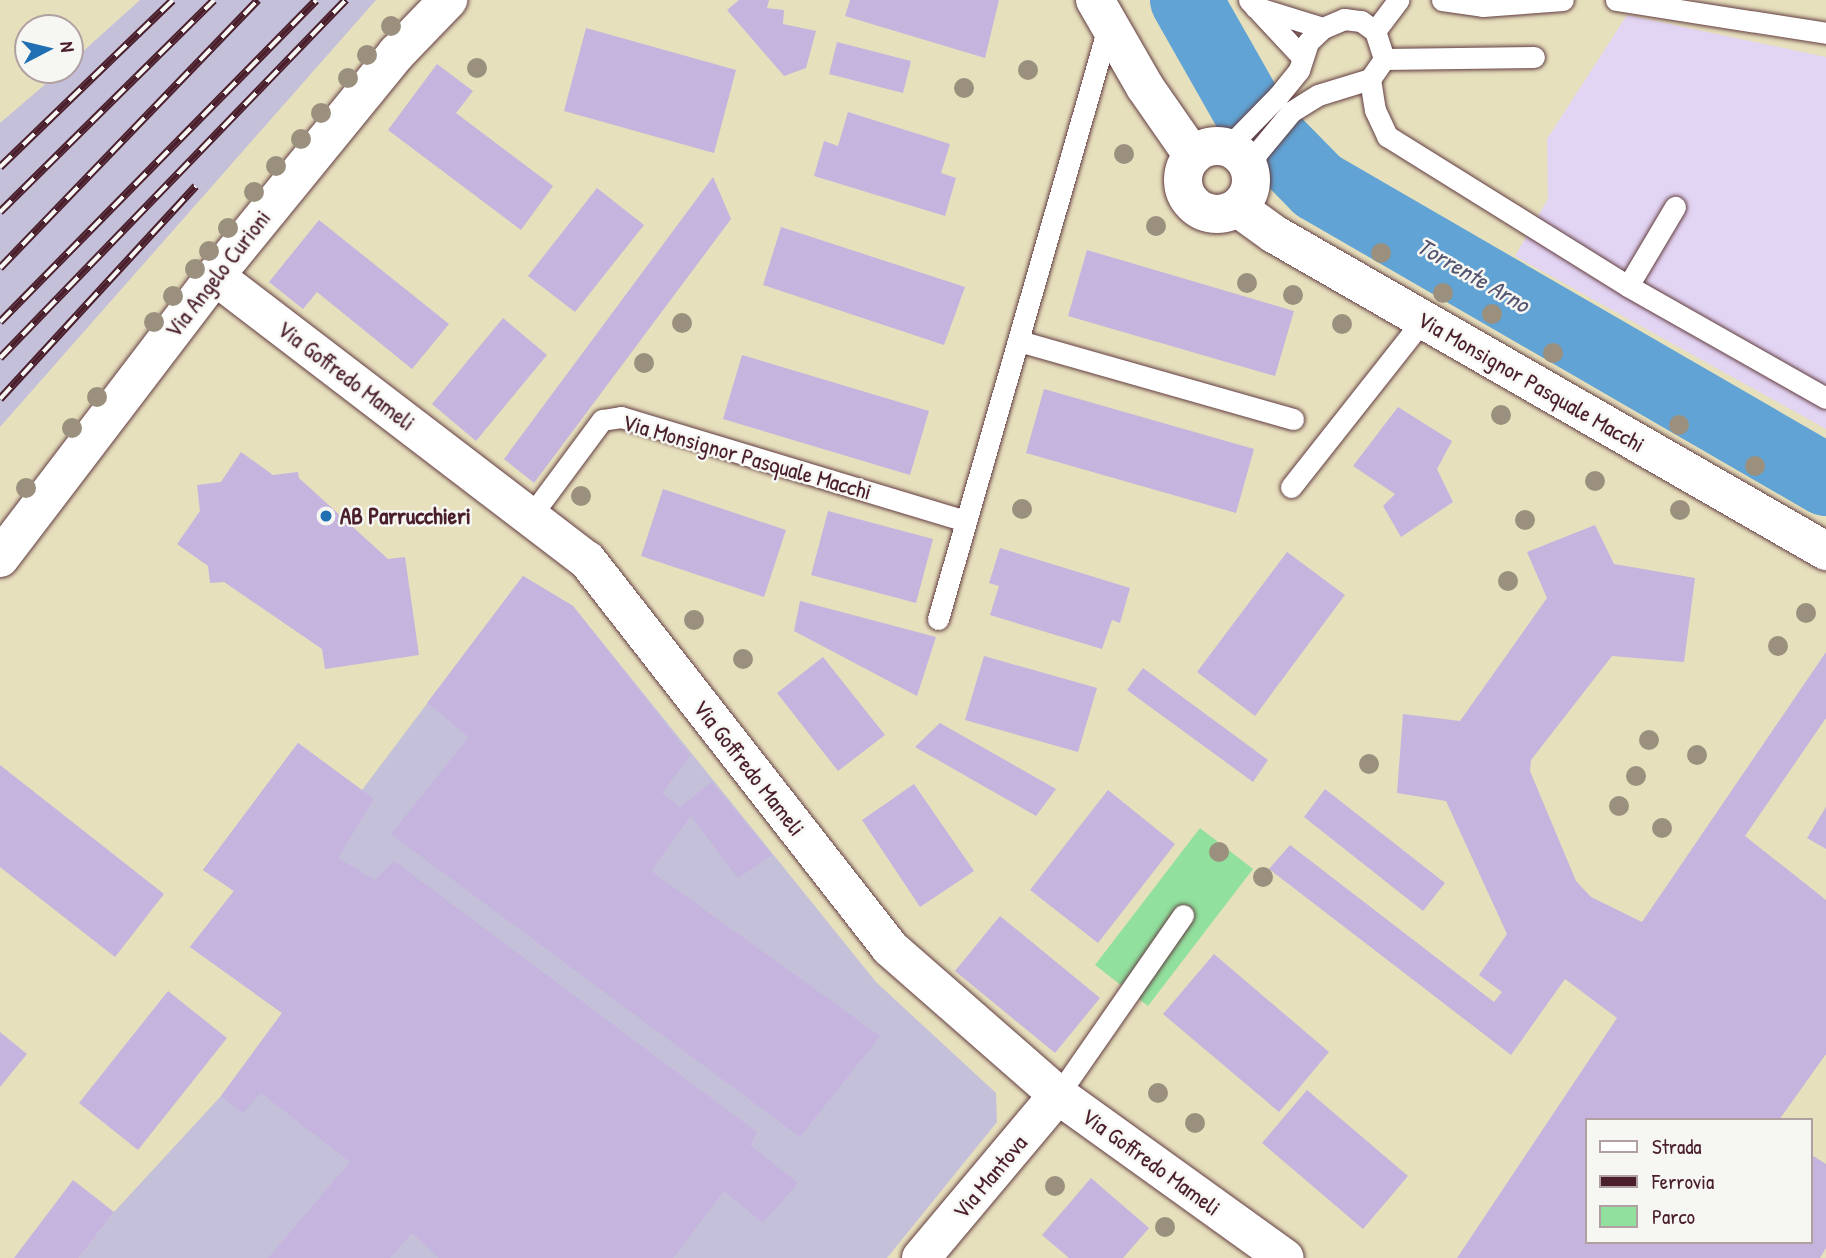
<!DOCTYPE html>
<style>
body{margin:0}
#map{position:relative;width:1826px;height:1258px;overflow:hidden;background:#e7e0bd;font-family:"Patrick Hand",sans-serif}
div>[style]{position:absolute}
.built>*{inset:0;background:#e2d4f3}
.industrial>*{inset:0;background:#c5c0da}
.green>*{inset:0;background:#92e09e}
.river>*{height:72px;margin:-36px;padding:0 36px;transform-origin:36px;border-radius:36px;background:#60a3d4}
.building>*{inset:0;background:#c5b4dd}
.roads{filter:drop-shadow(0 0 2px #623c41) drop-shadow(0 0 2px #623c41)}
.service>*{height:21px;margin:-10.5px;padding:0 10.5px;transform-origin:10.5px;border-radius:10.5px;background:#fff}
.minor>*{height:38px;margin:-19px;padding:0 19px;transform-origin:19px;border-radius:19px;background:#fff}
.minor>.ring{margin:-19px;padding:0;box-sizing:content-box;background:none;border:38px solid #fff;border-radius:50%}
.rail>*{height:8px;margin-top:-4px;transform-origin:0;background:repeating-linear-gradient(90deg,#f6f6f2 0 16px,#4a1f2b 0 32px);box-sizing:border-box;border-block:2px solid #4a1f2b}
.trees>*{width:20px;height:20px;margin:-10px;border-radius:50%;background:#9b907d}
.dots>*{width:19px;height:19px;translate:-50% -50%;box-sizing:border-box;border:4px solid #f6f6f2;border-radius:50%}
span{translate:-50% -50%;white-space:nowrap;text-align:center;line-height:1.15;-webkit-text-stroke:5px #f6f6f2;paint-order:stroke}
.street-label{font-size:23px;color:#4a1f2b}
.poi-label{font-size:23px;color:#4a1f2b;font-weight:700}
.left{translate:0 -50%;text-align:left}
.water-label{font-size:24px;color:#53546f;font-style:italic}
.legend{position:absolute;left:1585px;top:1118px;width:228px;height:126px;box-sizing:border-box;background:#f6f6f2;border:2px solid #b1a0a2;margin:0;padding:9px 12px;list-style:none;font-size:21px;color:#4a1f2b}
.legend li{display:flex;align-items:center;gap:14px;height:35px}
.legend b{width:35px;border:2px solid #b1a0a2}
.north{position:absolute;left:14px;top:14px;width:70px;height:70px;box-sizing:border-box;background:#f6f6f2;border:2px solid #b1a0a2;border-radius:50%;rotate:83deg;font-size:19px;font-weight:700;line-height:28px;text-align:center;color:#4a1f2b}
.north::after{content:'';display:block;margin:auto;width:24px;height:32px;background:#1f6fb2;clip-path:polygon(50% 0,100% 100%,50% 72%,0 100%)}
</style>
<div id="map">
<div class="built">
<div style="clip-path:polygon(1627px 15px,1826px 57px,1826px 429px,1515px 256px,1548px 199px,1547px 139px)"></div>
</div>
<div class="industrial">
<div style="clip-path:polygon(140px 0,376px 0,0 427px,0 123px,62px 70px,70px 70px,70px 63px)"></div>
<div style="clip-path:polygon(523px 576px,573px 606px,876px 982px,996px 1093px,997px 1122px,887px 1258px,79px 1258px,114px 1212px,221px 1096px,282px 1013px,190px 947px,234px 891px,203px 870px,298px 743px,362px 790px)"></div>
</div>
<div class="green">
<div style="clip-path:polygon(1200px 828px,1253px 869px,1148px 1006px,1095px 965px)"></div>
</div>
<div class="river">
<div style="left:1186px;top:0;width:142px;rotate:60.4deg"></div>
<div style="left:1256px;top:123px;width:88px;rotate:45.5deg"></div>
<div style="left:1318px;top:186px;width:587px;rotate:30.06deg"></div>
</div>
<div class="building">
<div style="clip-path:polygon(739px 0,769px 0,767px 8px,784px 10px,783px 24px,816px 31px,806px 68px,784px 76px,727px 10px)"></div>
<div style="clip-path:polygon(850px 0,999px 0,985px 58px,845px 16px)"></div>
<div style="clip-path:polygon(586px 28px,736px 70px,714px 153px,564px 111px)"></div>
<div style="clip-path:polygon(837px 42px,911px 61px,903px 93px,829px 74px)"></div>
<div style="clip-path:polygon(437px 64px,473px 91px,456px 113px,553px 186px,521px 230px,388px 130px)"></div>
<div style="clip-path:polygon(848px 112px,950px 144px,941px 173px,956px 178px,945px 216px,814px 176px,824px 141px,838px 146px)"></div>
<div style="clip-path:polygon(713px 177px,731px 219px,534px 483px,504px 459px)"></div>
<div style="clip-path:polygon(597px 188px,644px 225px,575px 312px,528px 276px)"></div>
<div style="clip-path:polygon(319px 220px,449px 324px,412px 369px,317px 292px,303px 309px,269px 282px)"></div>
<div style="clip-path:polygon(781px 227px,965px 287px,944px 345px,763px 285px)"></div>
<div style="clip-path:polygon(1087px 250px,1294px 311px,1275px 376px,1068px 316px)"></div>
<div style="clip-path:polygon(503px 318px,547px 355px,476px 441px,432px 404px)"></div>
<div style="clip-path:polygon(742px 355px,929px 411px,910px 475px,723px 419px)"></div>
<div style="clip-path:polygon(1044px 389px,1254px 449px,1236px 513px,1026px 453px)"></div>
<div style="clip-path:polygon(1398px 407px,1452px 441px,1437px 469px,1453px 502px,1401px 537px,1383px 506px,1395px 494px,1353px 466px)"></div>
<div style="clip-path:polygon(241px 452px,273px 475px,298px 472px,299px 478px,388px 559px,405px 557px,419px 655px,325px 669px,322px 649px,224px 582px,210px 583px,208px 566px,177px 544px,200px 511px,197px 485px,221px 482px)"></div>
<div style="clip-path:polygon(663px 489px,786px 530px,764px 597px,641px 556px)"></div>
<div style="clip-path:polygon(828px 511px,933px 539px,916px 603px,811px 575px)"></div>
<div style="clip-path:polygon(1595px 525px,1614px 564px,1695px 578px,1684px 662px,1612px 656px,1531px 760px,1530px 771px,1576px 881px,1591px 897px,1642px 922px,1826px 652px,1826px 718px,1745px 836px,1826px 900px,1826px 1054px,1779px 1120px,1586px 1120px,1586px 1242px,1810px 1242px,1810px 1154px,1826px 1164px,1826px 1248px,1820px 1258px,1457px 1258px,1617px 1018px,1565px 979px,1511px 1055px,1269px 869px,1290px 845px,1494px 1002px,1502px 992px,1479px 975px,1507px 934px,1446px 801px,1397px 793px,1403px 714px,1460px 721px,1547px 598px,1527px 552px)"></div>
<div style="clip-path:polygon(1000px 548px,1130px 588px,1120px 623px,1112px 620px,1102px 649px,990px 615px,999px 586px,989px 583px)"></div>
<div style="clip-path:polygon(1287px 552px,1345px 595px,1255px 716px,1197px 672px)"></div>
<div style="clip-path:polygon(523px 576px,573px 606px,690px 755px,662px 793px,680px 807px,712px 782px,772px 855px,738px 878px,691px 816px,651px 871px,880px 1036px,800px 1137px,391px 834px,469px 737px,427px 703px)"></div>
<div style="clip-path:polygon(800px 601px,936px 637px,917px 696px,794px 631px)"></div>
<div style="clip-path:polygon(984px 656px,1097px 688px,1078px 752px,965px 720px)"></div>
<div style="clip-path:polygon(823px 657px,885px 735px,838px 771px,777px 693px)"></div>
<div style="clip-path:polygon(1143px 668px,1268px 760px,1253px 782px,1127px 690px)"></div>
<div style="clip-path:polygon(940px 723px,1056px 789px,1036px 816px,915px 747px)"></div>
<div style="clip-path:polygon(298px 743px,374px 799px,338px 858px,375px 880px,394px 861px,757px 1132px,750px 1145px,798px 1183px,763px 1223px,724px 1191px,673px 1258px,439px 1258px,412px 1233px,390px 1258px,268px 1258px,350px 1162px,261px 1093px,243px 1113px,221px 1096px,282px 1013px,190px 947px,234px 891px,203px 870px)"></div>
<div style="clip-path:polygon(0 765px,164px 894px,115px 957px,0 867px)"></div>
<div style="clip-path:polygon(914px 784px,974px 871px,920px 907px,862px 820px)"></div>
<div style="clip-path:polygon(1325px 789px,1445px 883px,1423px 911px,1304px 817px)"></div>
<div style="clip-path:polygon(1108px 790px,1175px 844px,1098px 943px,1030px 890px)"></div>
<div style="clip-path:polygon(1826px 807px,1826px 849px,1807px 838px)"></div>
<div style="clip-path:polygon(1000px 916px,1100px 998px,1055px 1053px,955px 971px)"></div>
<div style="clip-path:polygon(1214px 954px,1329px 1052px,1279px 1112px,1163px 1014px)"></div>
<div style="clip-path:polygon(168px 991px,227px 1038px,138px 1150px,79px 1103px)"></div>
<div style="clip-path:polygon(0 1032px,27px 1054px,0 1087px)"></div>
<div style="clip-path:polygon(1307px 1090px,1408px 1176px,1363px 1229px,1262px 1143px)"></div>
<div style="clip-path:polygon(1091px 1178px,1149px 1228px,1123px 1258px,1069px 1258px,1042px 1235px)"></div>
<div style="clip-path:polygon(73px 1180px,114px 1212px,79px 1258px,14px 1258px)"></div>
</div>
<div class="roads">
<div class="service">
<div style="left:1249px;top:0;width:76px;rotate:47.1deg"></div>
<div style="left:1442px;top:0;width:41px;rotate:8.3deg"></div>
<div style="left:1483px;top:6px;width:80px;rotate:-4.3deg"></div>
<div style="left:1616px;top:0;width:213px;rotate:8.9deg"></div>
<div style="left:1255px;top:7px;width:71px;rotate:17.2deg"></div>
<div style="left:1375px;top:31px;width:39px;rotate:-53deg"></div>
<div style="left:1384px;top:59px;width:150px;rotate:-0.8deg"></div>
<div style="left:1370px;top:79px;width:31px;rotate:81deg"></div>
<div style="left:1375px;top:110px;width:29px;rotate:65deg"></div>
<div style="left:1387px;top:136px;width:284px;rotate:31.9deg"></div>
<div style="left:1628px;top:286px;width:227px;rotate:29.5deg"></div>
<div style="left:1227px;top:148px;width:73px;rotate:-45.6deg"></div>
<div style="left:1278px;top:96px;width:33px;rotate:-51deg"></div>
<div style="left:1299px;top:70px;width:29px;rotate:-72deg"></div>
<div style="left:1308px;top:42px;width:21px;rotate:-43deg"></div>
<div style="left:1323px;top:28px;width:23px;rotate:-23deg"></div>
<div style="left:1344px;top:19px;width:17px;rotate:7deg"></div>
<div style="left:1361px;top:21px;width:17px;rotate:36deg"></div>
<div style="left:1375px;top:31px;width:29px;rotate:72deg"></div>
<div style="left:1384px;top:59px;width:24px;rotate:125deg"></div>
<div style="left:1370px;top:79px;width:54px;rotate:162.9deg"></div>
<div style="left:1318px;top:95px;width:32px;rotate:148deg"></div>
<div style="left:1291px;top:112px;width:53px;rotate:129.7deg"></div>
<div style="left:1257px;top:153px;width:19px;rotate:111deg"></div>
<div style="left:1628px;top:286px;width:92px;rotate:-59.3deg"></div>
<div style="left:1019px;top:341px;width:285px;rotate:15.9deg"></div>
<div style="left:1291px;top:487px;width:213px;rotate:-51.7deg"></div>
<div style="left:530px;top:517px;width:121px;rotate:-53.4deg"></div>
<div style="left:602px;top:420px;width:19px;rotate:-9deg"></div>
<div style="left:621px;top:417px;width:360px;rotate:16.8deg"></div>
<div style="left:938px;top:619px;width:619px;rotate:-73.97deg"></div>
<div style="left:1058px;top:1095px;width:219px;rotate:-55.2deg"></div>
</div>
<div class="minor">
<div style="left:1095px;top:0;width:100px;rotate:60.1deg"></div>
<div style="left:1145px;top:87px;width:84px;rotate:55.2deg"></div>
<div class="ring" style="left:1183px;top:146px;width:30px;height:30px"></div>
<div style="left:1238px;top:208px;width:44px;rotate:35.8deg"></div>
<div style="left:1274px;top:234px;width:637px;rotate:29.87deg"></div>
<div style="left:215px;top:276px;width:468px;rotate:37.4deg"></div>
<div style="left:587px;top:560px;width:492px;rotate:52deg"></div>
<div style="left:890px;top:948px;width:223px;rotate:41.2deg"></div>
<div style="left:1058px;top:1095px;width:279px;rotate:35.7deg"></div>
<div style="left:0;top:558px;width:355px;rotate:-52.7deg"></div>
<div style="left:215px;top:276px;width:288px;rotate:-50.8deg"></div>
<div style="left:397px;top:53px;width:74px;rotate:-46.1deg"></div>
<div style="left:921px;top:1258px;width:213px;rotate:-50deg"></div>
</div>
</div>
<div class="rail">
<div style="left:0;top:167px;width:240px;rotate:-44deg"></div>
<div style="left:0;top:212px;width:301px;rotate:-44.7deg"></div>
<div style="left:0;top:268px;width:372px;rotate:-46.1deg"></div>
<div style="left:0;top:322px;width:451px;rotate:-45.5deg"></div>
<div style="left:0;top:358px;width:498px;rotate:-46deg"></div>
<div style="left:0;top:399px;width:289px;rotate:-47.4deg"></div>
</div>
<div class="trees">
<div style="left:391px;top:26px"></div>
<div style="left:367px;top:55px"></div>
<div style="left:477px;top:68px"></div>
<div style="left:1028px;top:70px"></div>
<div style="left:348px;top:78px"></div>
<div style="left:964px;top:88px"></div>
<div style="left:321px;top:113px"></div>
<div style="left:301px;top:139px"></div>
<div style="left:1124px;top:154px"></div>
<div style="left:276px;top:166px"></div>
<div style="left:254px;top:192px"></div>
<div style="left:1156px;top:226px"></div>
<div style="left:228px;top:228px"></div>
<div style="left:209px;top:251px"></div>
<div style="left:1381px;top:253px"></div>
<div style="left:195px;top:269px"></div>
<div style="left:1247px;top:283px"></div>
<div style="left:1443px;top:293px"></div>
<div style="left:1293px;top:295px"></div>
<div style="left:173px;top:296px"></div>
<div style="left:1492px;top:314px"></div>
<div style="left:154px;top:322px"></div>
<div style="left:682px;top:323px"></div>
<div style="left:1342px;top:324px"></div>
<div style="left:1553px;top:353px"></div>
<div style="left:644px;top:363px"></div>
<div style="left:97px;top:397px"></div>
<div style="left:1501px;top:415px"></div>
<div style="left:1679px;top:425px"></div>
<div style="left:72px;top:428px"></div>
<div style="left:1755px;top:466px"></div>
<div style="left:1595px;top:481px"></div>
<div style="left:26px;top:488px"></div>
<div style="left:581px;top:496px"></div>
<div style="left:1022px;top:509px"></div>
<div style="left:1680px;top:510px"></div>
<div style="left:1525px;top:520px"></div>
<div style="left:1508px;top:581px"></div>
<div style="left:1806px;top:613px"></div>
<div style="left:694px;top:620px"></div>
<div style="left:1778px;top:646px"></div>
<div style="left:743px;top:659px"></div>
<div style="left:1649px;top:740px"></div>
<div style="left:1697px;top:755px"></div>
<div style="left:1369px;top:764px"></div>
<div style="left:1636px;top:776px"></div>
<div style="left:1619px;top:806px"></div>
<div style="left:1662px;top:828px"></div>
<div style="left:1219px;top:852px"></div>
<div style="left:1263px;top:877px"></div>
<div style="left:1158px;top:1093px"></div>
<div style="left:1195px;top:1123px"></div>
<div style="left:1055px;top:1186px"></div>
<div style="left:1165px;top:1227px"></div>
</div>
<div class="dots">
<div style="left:326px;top:516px;background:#1f6fb2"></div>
</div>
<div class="street-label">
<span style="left:218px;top:274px;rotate:-52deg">Via Angelo Curioni</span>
<span style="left:346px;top:376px;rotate:37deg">Via Goffredo Mameli</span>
<span style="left:1531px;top:382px;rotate:30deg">Via Monsignor Pasquale Macchi</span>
<span style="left:747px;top:457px;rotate:16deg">Via Monsignor Pasquale Macchi</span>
<span style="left:749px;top:768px;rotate:52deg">Via Goffredo Mameli</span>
<span style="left:1151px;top:1162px;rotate:36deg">Via Goffredo Mameli</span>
<span style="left:990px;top:1177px;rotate:-50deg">Via Mantova</span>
</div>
<div class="poi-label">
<span class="left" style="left:340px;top:516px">AB Parrucchieri</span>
</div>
<div class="water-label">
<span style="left:1473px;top:275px;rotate:30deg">Torrente Arno</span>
</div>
<ul class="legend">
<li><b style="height:9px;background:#fff"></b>Strada</li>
<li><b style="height:9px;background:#4a1f2b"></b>Ferrovia</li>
<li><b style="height:19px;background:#92e09e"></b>Parco</li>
</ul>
<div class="north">N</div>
</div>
